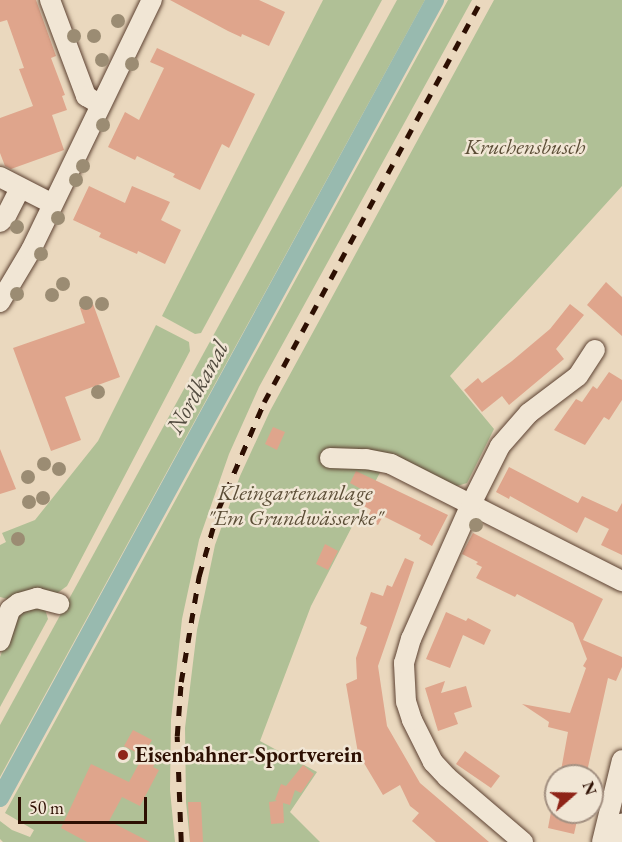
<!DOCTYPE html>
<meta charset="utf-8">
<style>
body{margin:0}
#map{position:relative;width:622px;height:842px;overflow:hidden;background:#ead8be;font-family:"EB Garamond",serif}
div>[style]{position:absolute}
.green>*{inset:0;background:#b0c096}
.canal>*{height:18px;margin:-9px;padding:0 9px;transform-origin:9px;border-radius:9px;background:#98baaf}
.building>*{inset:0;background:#dfa58c}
.roads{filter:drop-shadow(0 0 2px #5c4131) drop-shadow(0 0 2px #5c4131)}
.minor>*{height:20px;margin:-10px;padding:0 10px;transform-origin:10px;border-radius:10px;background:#f1e6d5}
.rail>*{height:4.5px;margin-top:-2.25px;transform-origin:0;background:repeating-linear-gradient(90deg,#2d0f02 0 10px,transparent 0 20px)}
.trees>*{width:14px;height:14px;margin:-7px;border-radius:50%;background:#9b8c73}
.dots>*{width:16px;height:16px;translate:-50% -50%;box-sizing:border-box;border:3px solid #f1e6d5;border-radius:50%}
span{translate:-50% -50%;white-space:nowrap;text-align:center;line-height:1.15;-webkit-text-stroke:5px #f1e6d5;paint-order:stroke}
.park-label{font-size:22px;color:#5b4d36;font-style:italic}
.poi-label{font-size:22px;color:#2d0f02;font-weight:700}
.left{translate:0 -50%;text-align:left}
.water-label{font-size:24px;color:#524b3f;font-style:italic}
.north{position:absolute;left:544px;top:764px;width:60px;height:60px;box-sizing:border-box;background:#f1e6d5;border:2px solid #a39081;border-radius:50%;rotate:70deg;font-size:16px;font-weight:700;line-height:24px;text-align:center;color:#2d0f02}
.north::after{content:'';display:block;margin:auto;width:21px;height:27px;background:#8f2418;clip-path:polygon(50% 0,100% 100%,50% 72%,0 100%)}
.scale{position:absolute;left:18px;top:797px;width:129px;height:27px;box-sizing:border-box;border:3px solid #2d0f02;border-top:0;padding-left:8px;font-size:18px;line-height:21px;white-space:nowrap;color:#2d0f02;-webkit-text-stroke:4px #f1e6d5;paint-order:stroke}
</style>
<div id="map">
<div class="green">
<div style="clip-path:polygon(323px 0,382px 0,201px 333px,195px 334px,162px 316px)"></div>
<div style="clip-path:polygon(397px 0,425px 0,0 777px,0 725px)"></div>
<div style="clip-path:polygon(448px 0,472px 0,259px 387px,229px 454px,199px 540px,182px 619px,171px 720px,170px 790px,175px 842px,3px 842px,0 839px,0 821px,12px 830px,30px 837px,34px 830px,5px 813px)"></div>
<div style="clip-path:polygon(494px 0,622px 0,622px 186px,450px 376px,494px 429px,467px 483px,457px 486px,450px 485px,389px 455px,311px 606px,260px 741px,317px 772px,290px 812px,320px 842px,190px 842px,186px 802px,185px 728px,197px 630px,215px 545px,240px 476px,270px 411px)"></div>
<div style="clip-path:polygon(156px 325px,189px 342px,190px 351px,67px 586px,56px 594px,12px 600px,0 597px,0 545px,6px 542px,2px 533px,35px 520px,98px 441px)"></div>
<div style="clip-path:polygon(29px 606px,45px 609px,48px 619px,0 707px,0 657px,16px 612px)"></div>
</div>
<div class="canal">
<div style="left:0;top:798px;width:909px;rotate:-61.4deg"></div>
</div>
<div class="building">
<div style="clip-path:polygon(0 0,36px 0,56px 56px,51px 58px,65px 95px,62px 96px,67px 110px,52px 115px,64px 150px,11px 169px,5px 166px,0 153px,0 118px,33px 106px,19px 69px,24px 68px,7px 20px,0 22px)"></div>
<div style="clip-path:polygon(170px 0,259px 0,285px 12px,269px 46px,242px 34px,241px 37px,228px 31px)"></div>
<div style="clip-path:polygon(157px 48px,255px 94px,229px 148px,222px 144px,200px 190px,173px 177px,175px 174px,162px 168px,137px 156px,135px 160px,108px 147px,125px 112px,139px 120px,164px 68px,150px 62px)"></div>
<div style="clip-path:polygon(89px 186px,125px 203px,132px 186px,170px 202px,161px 220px,181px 230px,165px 264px,138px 251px,137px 254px,99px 237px,101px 233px,73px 220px)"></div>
<div style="clip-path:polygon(606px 282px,622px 297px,622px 336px,587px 305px)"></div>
<div style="clip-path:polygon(93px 304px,120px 377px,65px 397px,81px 440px,51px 451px,13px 348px,85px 323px,80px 308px)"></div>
<div style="clip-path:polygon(570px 304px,584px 315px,556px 349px,564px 359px,509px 405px,502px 396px,482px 412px,464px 390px,478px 378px,482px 383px,512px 361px,550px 329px)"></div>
<div style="clip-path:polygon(609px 372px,622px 380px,622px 400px,609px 420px,604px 417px,585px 445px,554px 430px,576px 399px,582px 402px,593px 386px,597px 389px)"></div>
<div style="clip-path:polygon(273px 427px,285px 432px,277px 450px,265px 444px)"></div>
<div style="clip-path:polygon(0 449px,16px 489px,0 494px)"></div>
<div style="clip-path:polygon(509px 467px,578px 503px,582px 496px,617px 512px,622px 503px,622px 555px,601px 545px,609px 529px,585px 517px,577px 533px,510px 496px,509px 499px,496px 492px)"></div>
<div style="clip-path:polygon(356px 471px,448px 515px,432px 546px,419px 539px,421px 535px,383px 516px,378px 525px,367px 519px,371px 510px,364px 506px,370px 494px,350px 483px)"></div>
<div style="clip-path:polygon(473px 533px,603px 599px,583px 640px,622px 657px,622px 667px,616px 681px,608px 678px,586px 776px,560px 776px,568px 732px,548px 727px,549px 722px,522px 704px,570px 713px,586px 668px,583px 666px,587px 659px,573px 623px,517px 594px,515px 597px,476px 578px,482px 567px,476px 564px,478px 562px,462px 554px)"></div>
<div style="clip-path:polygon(325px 544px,338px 551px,328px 570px,316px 564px)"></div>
<div style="clip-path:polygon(405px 558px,414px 562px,378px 666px,387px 726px,420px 783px,489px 842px,436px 842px,412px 821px,419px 813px,410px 806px,400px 785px,383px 795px,358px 753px,346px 684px,357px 679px,356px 658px,367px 627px,360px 624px,371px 592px,383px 596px,387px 585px,392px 587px)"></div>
<div style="clip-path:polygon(446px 612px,466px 621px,468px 618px,491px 630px,484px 645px,463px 635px,450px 668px,426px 659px)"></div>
<div style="clip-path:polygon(445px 681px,441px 693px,466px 686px,472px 707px,454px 713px,458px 724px,438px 731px,425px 688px)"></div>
<div style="clip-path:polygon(133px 730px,152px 740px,145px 753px,147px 749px,159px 756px,153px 767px,159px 770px,140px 806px,122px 797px,109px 821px,150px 842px,87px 842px,61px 828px,91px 764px,129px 782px,143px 756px,124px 746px)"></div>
<div style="clip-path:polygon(465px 751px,500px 776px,491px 788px,456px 764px)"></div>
<div style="clip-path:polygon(303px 765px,314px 774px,301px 793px,295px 790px,290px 805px,283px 803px,284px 823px,271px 824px,269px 802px,277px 801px,275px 800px,281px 784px,286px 786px)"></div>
<div style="clip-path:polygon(188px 802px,201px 802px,203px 842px,190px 842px)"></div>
<div style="clip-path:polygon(551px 812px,579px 812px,574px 834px,548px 828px)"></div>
</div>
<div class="roads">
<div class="minor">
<div style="left:50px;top:0;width:103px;rotate:69.4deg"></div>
<div style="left:86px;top:96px;width:17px;rotate:31deg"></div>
<div style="left:0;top:177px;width:59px;rotate:27deg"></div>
<div style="left:0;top:222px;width:8px;rotate:-45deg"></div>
<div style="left:6px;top:216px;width:31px;rotate:-63deg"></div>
<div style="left:0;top:302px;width:61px;rotate:-59.2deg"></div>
<div style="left:31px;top:250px;width:278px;rotate:-64.2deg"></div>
<div style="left:330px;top:458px;width:36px;rotate:2deg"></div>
<div style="left:366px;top:459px;width:25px;rotate:11deg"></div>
<div style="left:391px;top:464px;width:259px;rotate:26.9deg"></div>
<div style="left:0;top:641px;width:33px;rotate:-72deg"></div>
<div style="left:10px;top:610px;width:11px;rotate:-38deg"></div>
<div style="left:19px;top:603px;width:19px;rotate:-16deg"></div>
<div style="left:37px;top:598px;width:23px;rotate:15deg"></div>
<div style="left:523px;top:842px;width:100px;rotate:-139.5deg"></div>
<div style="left:447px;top:777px;width:21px;rotate:-133deg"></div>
<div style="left:433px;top:762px;width:47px;rotate:-116.6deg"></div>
<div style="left:412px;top:720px;width:19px;rotate:-108deg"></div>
<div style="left:406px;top:702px;width:39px;rotate:-93deg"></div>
<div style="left:404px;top:663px;width:25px;rotate:-74deg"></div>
<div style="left:411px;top:639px;width:148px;rotate:-66deg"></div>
<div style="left:471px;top:504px;width:65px;rotate:-63.4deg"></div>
<div style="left:500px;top:446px;width:44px;rotate:-48.7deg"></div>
<div style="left:529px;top:413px;width:61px;rotate:-37.1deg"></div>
<div style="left:578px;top:376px;width:31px;rotate:-57deg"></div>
<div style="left:602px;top:842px;width:84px;rotate:-76.3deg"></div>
<div style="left:618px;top:842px;width:19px;rotate:-78deg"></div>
</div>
</div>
<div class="rail">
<div style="left:181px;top:842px;width:106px;rotate:-92.2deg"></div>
<div style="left:177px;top:736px;width:54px;rotate:-85.8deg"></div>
<div style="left:181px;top:682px;width:108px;rotate:-80.4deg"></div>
<div style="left:199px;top:576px;width:69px;rotate:-73.9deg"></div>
<div style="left:218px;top:510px;width:117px;rotate:-66.9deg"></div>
<div style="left:264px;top:402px;width:457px;rotate:-61.6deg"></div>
</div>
<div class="trees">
<div style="left:118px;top:21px"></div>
<div style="left:74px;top:36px"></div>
<div style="left:94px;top:36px"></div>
<div style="left:102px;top:60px"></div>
<div style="left:132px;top:64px"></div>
<div style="left:103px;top:125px"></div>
<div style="left:83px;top:166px"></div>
<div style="left:76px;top:180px"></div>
<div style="left:58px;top:218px"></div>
<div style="left:17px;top:227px"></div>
<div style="left:41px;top:254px"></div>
<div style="left:63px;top:284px"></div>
<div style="left:17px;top:294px"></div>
<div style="left:52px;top:295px"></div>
<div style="left:86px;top:303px"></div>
<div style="left:102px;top:304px"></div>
<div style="left:98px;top:392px"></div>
<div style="left:44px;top:464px"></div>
<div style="left:59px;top:469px"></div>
<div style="left:28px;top:477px"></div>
<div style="left:43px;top:498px"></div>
<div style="left:29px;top:502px"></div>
<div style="left:476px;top:525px"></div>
<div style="left:18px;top:539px"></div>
</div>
<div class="dots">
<div style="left:123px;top:755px;background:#8f2418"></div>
</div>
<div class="park-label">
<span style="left:525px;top:147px">Kruchensbusch</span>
<span style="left:295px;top:505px">Kleingartenanlage<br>"Em Grundwässerke"</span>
</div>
<div class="poi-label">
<span class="left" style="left:135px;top:755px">Eisenbahner-Sportverein</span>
</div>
<div class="water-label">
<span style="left:197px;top:387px;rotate:-61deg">Nordkanal</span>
</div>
<div class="north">N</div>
<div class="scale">50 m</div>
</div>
